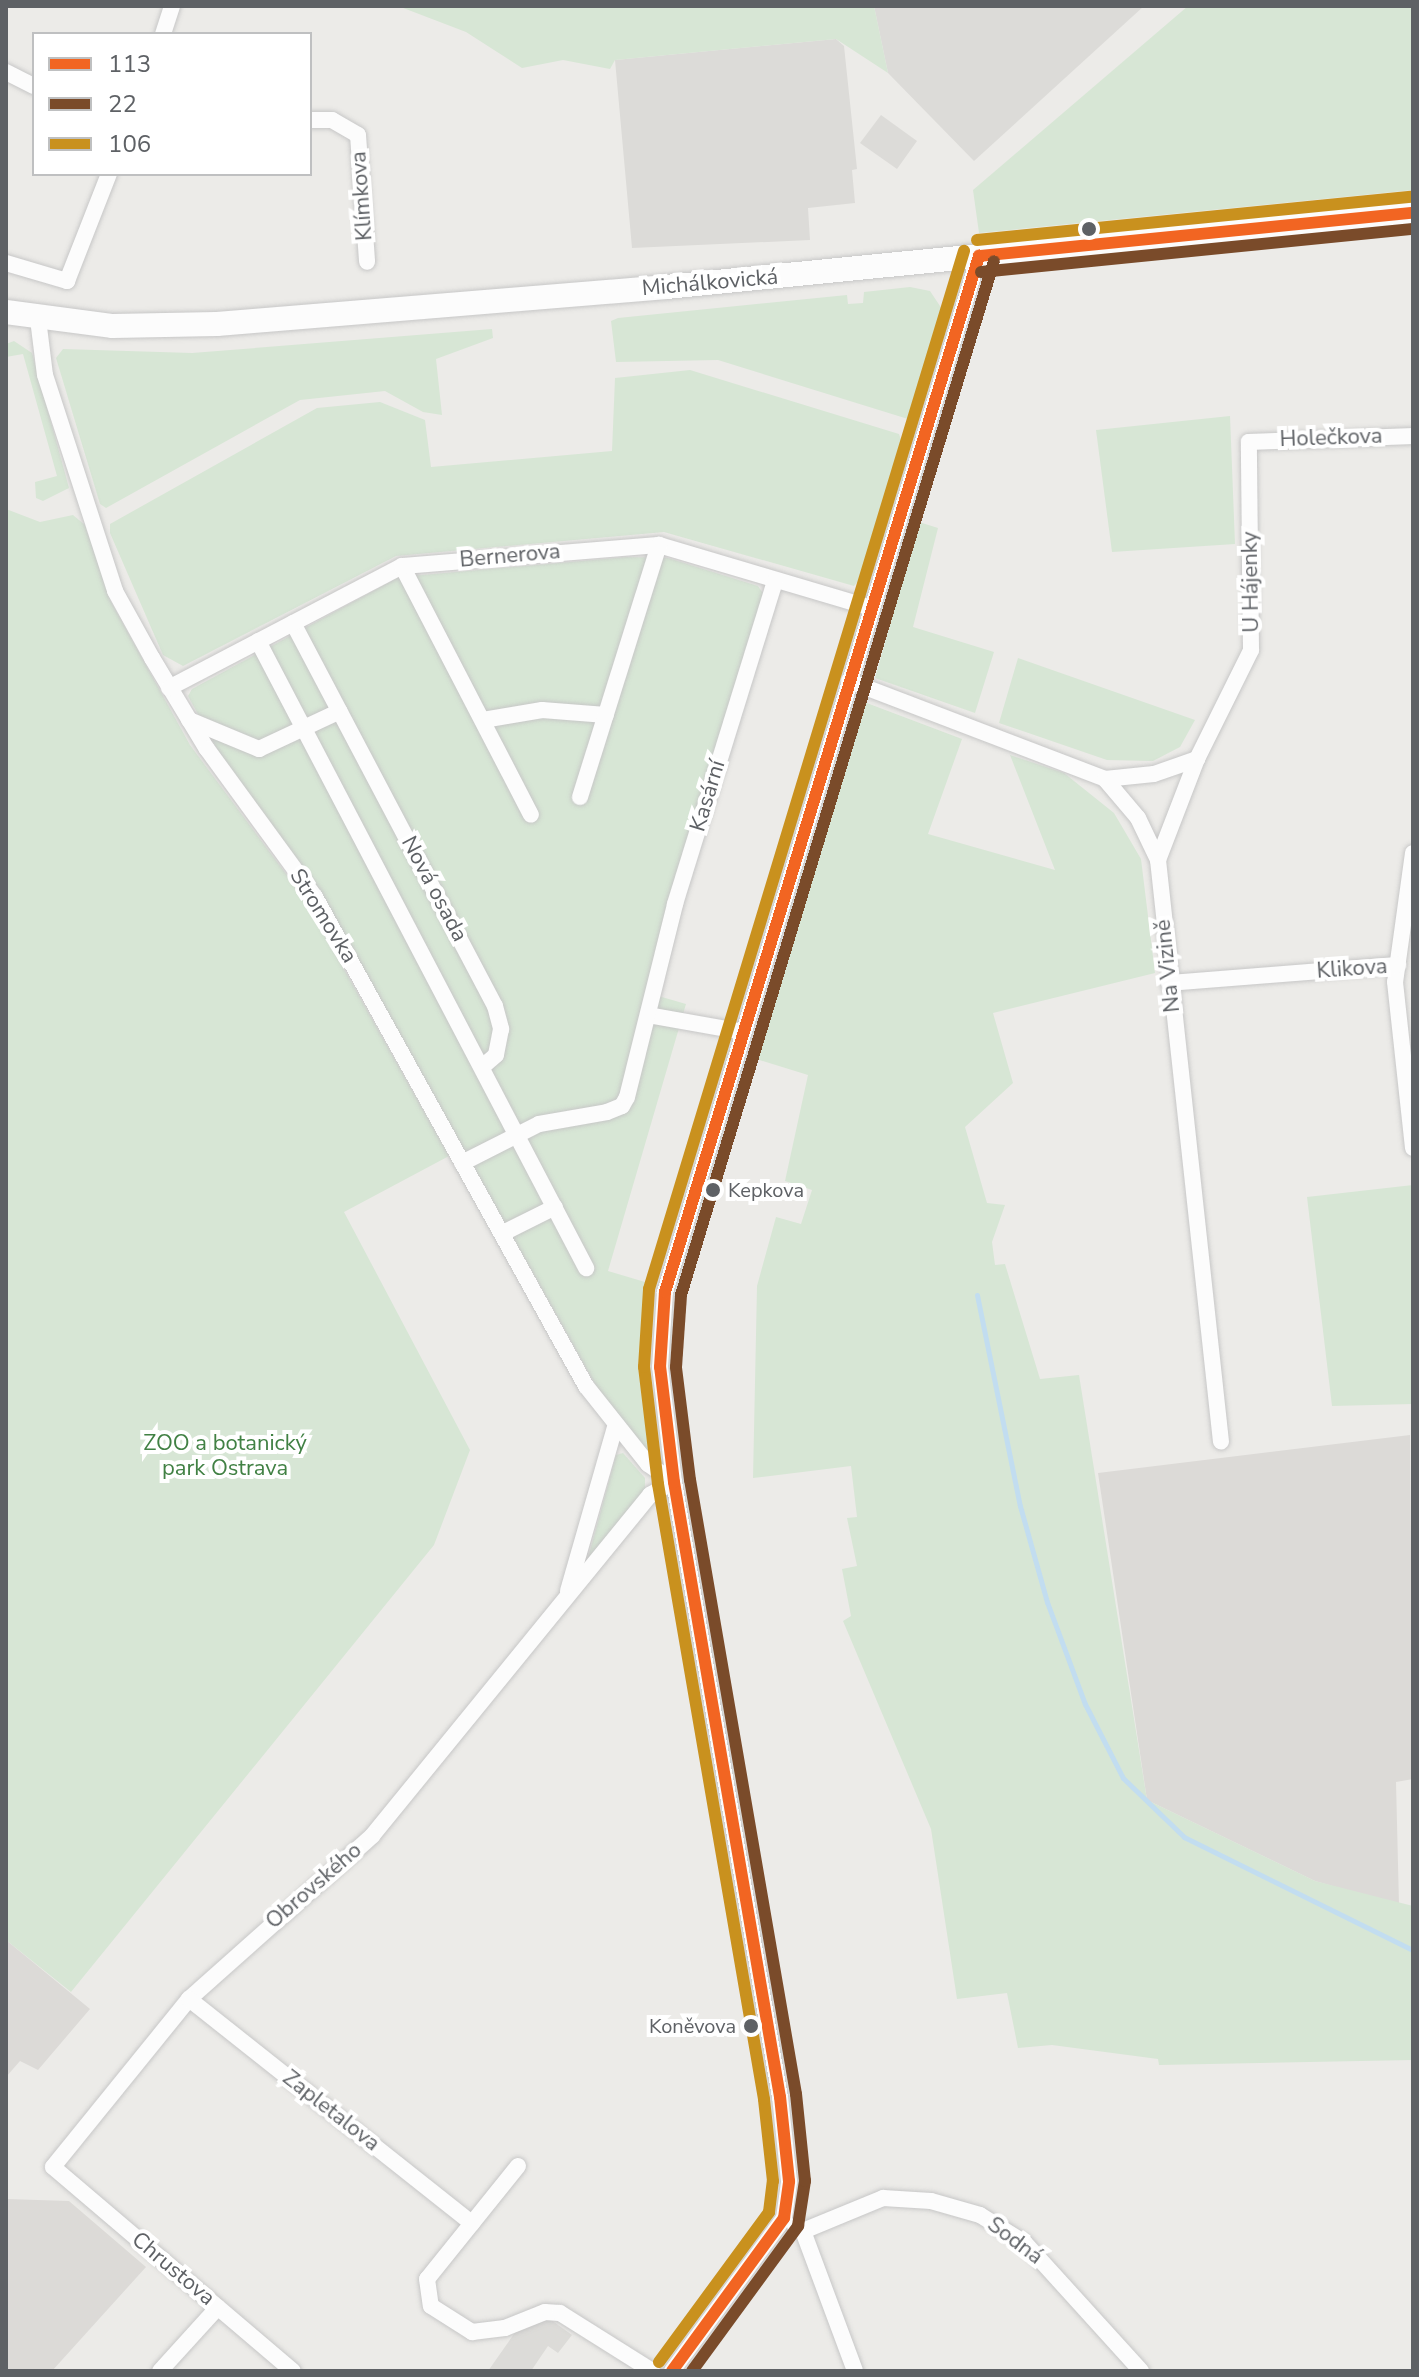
<!DOCTYPE html>
<meta charset="utf-8">
<style>
body{margin:0}
#map{position:relative;width:1419px;height:2377px;overflow:hidden;background:#ecebe8;font-family:"Nunito Sans",sans-serif}
div>[style]{position:absolute}
.industrial>*{inset:0;background:#dcdbd8}
.education>*{inset:0;background:#dcdad7}
.green>*{inset:0;background:#d7e6d5}
.stream>*{height:5px;margin:-2.5px;padding:0 2.5px;transform-origin:2.5px;border-radius:2.5px;background:#c2ddf0}
.roads{filter:drop-shadow(0 0 2px #c7c7c7) drop-shadow(0 0 2px #c7c7c7)}
.street>*{height:16px;margin:-8px;padding:0 8px;transform-origin:8px;border-radius:8px;background:#fcfcfc}
.secondary>*{height:24px;margin:-12px;padding:0 12px;transform-origin:12px;border-radius:12px;background:#fcfcfc}
.bus-1>*{height:12px;margin:-6px;padding:0 6px;transform-origin:6px;border-radius:6px;background:#f26522}
.bus-2>*{height:12px;margin:-6px;padding:0 6px;transform-origin:6px;border-radius:6px;background:#7a4b2a}
.bus-3>*{height:12px;margin:-6px;padding:0 6px;transform-origin:6px;border-radius:6px;background:#c9911e}
.dots>*{width:22px;height:22px;translate:-50% -50%;box-sizing:border-box;border:4px solid #fff;border-radius:50%}
span{translate:-50% -50%;white-space:nowrap;text-align:center;line-height:1.15;-webkit-text-stroke:8px #fff;paint-order:stroke}
.bus-label{font-size:20px;color:#5e6165}
.left{translate:0 -50%;text-align:left}
.right{translate:-100% -50%;text-align:right}
.street-label{font-size:22px;color:#5e6165}
.park-label{font-size:22px;color:#418144}
.frame{position:absolute;inset:0;border:8px solid #5e6165;pointer-events:none}
.legend{position:absolute;left:32px;top:32px;width:280px;height:144px;box-sizing:border-box;background:#fff;border:2px solid #bfc0c1;margin:0;padding:10px 14px;list-style:none;font-size:24px;color:#5e6165}
.legend li{display:flex;align-items:center;gap:16px;height:40px}
.legend b{width:40px;border:2px solid #bfc0c1}
</style>
<div id="map">
<div class="industrial">
<div style="clip-path:polygon(874px 6px,1144px 6px,974px 161px,888px 73px)"></div>
<div style="clip-path:polygon(836px 39px,844px 46px,857px 169px,852px 170px,855px 203px,808px 208px,810px 240px,632px 248px,615px 60px)"></div>
<div style="clip-path:polygon(881px 115px,917px 141px,897px 169px,860px 143px)"></div>
<div style="clip-path:polygon(533px 2307px,572px 2335px,558px 2353px,548px 2346px,531px 2371px,488px 2371px)"></div>
</div>
<div class="education">
<div style="clip-path:polygon(1410px 1435px,1413px 1779px,1396px 1782px,1399px 1905px,1315px 1881px,1147px 1800px,1098px 1473px)"></div>
<div style="clip-path:polygon(6px 1940px,90px 2009px,38px 2070px,20px 2061px,6px 2077px)"></div>
<div style="clip-path:polygon(6px 2199px,69px 2201px,146px 2267px,52px 2371px,6px 2371px)"></div>
</div>
<div class="green">
<div style="clip-path:polygon(398px 6px,874px 6px,888px 73px,836px 39px,615px 60px,610px 69px,563px 60px,522px 68px,466px 32px)"></div>
<div style="clip-path:polygon(1188px 6px,1413px 6px,1413px 190px,979px 233px,973px 190px)"></div>
<div style="clip-path:polygon(910px 287px,930px 291px,942px 309px,913px 415px,908px 419px,718px 360px,616px 362px,611px 321px,618px 318px,847px 295px,848px 304px,863px 303px,864px 292px)"></div>
<div style="clip-path:polygon(492px 329px,493px 338px,436px 359px,442px 415px,423px 412px,385px 391px,300px 400px,106px 508px,100px 504px,56px 358px,63px 349px,192px 353px)"></div>
<div style="clip-path:polygon(14px 341px,32px 353px,69px 488px,43px 501px,36px 498px,35px 482px,57px 476px,23px 354px,6px 357px,6px 344px)"></div>
<div style="clip-path:polygon(690px 370px,899px 434px,903px 446px,864px 574px,854px 586px,664px 532px,396px 556px,183px 666px,163px 655px,110px 533px,110px 524px,317px 408px,380px 402px,425px 420px,431px 467px,612px 451px,615px 378px)"></div>
<div style="clip-path:polygon(1230px 416px,1235px 544px,1112px 552px,1096px 430px)"></div>
<div style="clip-path:polygon(6px 509px,40px 522px,73px 515px,85px 525px,110px 600px,190px 745px,304px 898px,449px 1156px,344px 1212px,470px 1450px,434px 1545px,71px 1992px,6px 1940px)"></div>
<div style="clip-path:polygon(919px 522px,938px 528px,913px 627px,994px 652px,975px 713px,875px 678px)"></div>
<div style="clip-path:polygon(627px 557px,668px 558px,758px 586px,764px 595px,648px 993px,686px 1004px,608px 1271px,645px 1282px,643px 1386px,650px 1455px,609px 1409px,317px 887px,223px 760px,188px 696px,192px 689px,399px 577px)"></div>
<div style="clip-path:polygon(1018px 658px,1195px 720px,1180px 747px,1153px 761px,1107px 760px,999px 723px)"></div>
<div style="clip-path:polygon(864px 702px,962px 739px,928px 834px,1055px 870px,1010px 755px,1064px 773px,1114px 813px,1141px 859px,1155px 973px,993px 1013px,1013px 1083px,965px 1127px,987px 1203px,1005px 1205px,992px 1242px,995px 1265px,1005px 1264px,1040px 1379px,1079px 1375px,1147px 1800px,1315px 1881px,1413px 1906px,1413px 2060px,1159px 2065px,1158px 2059px,1052px 2045px,1018px 2048px,1007px 1993px,957px 1999px,931px 1829px,843px 1621px,851px 1616px,842px 1569px,857px 1566px,847px 1518px,857px 1517px,851px 1466px,753px 1478px,757px 1286px,776px 1217px,801px 1224px,812px 1190px,785px 1181px,808px 1075px,753px 1058px,859px 705px)"></div>
<div style="clip-path:polygon(1413px 1185px,1413px 1404px,1332px 1406px,1307px 1197px)"></div>
<div style="clip-path:polygon(623px 1453px,645px 1478px,645px 1494px,587px 1562px,616px 1455px)"></div>
</div>
<div class="stream">
<div style="left:977px;top:1295px;width:215px;rotate:78.5deg"></div>
<div style="left:1020px;top:1506px;width:100px;rotate:74.3deg"></div>
<div style="left:1047px;top:1602px;width:109px;rotate:69.6deg"></div>
<div style="left:1085px;top:1704px;width:83px;rotate:62.8deg"></div>
<div style="left:1123px;top:1778px;width:85px;rotate:44deg"></div>
<div style="left:1184px;top:1837px;width:255px;rotate:26.3deg"></div>
</div>
<div class="roads">
<div class="street">
<div style="left:163px;top:34px;width:29px;rotate:-72deg"></div>
<div style="left:6px;top:72px;width:31px;rotate:27deg"></div>
<div style="left:310px;top:120px;width:22px"></div>
<div style="left:332px;top:120px;width:30px;rotate:30deg"></div>
<div style="left:358px;top:135px;width:127px;rotate:85.9deg"></div>
<div style="left:6px;top:263px;width:64px;rotate:16.4deg"></div>
<div style="left:67px;top:281px;width:115px;rotate:-68.6deg"></div>
<div style="left:38px;top:319px;width:56px;rotate:82.9deg"></div>
<div style="left:45px;top:375px;width:227px;rotate:72deg"></div>
<div style="left:115px;top:591px;width:77px;rotate:61.1deg"></div>
<div style="left:152px;top:658px;width:106px;rotate:58.9deg"></div>
<div style="left:207px;top:749px;width:183px;rotate:53.9deg"></div>
<div style="left:315px;top:897px;width:559px;rotate:61.01deg"></div>
<div style="left:586px;top:1386px;width:100px;rotate:51.5deg"></div>
<div style="left:648px;top:1464px;width:32px;rotate:35deg"></div>
<div style="left:674px;top:1482px;width:27px;rotate:152deg"></div>
<div style="left:650px;top:1495px;width:440px;rotate:129.2deg"></div>
<div style="left:372px;top:1836px;width:245px;rotate:138.3deg"></div>
<div style="left:189px;top:1999px;width:216px;rotate:129deg"></div>
<div style="left:53px;top:2167px;width:315px;rotate:40.4deg"></div>
<div style="left:402px;top:566px;width:280px;rotate:62.6deg"></div>
<div style="left:293px;top:623px;width:433px;rotate:62.2deg"></div>
<div style="left:495px;top:1006px;width:24px;rotate:75deg"></div>
<div style="left:501px;top:1029px;width:26px;rotate:101deg"></div>
<div style="left:496px;top:1055px;width:18px;rotate:139deg"></div>
<div style="left:258px;top:641px;width:708px;rotate:62.38deg"></div>
<div style="left:849px;top:681px;width:274px;rotate:20.9deg"></div>
<div style="left:1105px;top:779px;width:51px;rotate:49.8deg"></div>
<div style="left:1138px;top:818px;width:47px;rotate:64.5deg"></div>
<div style="left:1158px;top:860px;width:585px;rotate:83.82deg"></div>
<div style="left:169px;top:688px;width:263px;rotate:-27.6deg"></div>
<div style="left:402px;top:566px;width:258px;rotate:-4.7deg"></div>
<div style="left:659px;top:545px;width:222px;rotate:16.5deg"></div>
<div style="left:189px;top:720px;width:76px;rotate:22.5deg"></div>
<div style="left:259px;top:749px;width:89px;rotate:-25.1deg"></div>
<div style="left:483px;top:720px;width:60px;rotate:-9.6deg"></div>
<div style="left:542px;top:710px;width:64px;rotate:4.5deg"></div>
<div style="left:1105px;top:779px;width:49px;rotate:-5.8deg"></div>
<div style="left:1154px;top:774px;width:46px;rotate:-19.2deg"></div>
<div style="left:1197px;top:759px;width:122px;rotate:-63.6deg"></div>
<div style="left:1251px;top:650px;width:208px;rotate:-90.6deg"></div>
<div style="left:1249px;top:442px;width:164px;rotate:-2.1deg"></div>
<div style="left:580px;top:797px;width:264px;rotate:-72.6deg"></div>
<div style="left:1413px;top:853px;width:130px;rotate:97.9deg"></div>
<div style="left:1395px;top:982px;width:167px;rotate:83.8deg"></div>
<div style="left:1158px;top:860px;width:108px;rotate:-68.9deg"></div>
<div style="left:1169px;top:983px;width:230px;rotate:-4.5deg"></div>
<div style="left:648px;top:1015px;width:97px;rotate:10.1deg"></div>
<div style="left:462px;top:1163px;width:86px;rotate:-26.9deg"></div>
<div style="left:539px;top:1124px;width:69px;rotate:-10deg"></div>
<div style="left:607px;top:1112px;width:16px;rotate:-22deg"></div>
<div style="left:622px;top:1106px;width:10px;rotate:-61deg"></div>
<div style="left:627px;top:1097px;width:199px;rotate:-76deg"></div>
<div style="left:675px;top:904px;width:339px;rotate:-72.8deg"></div>
<div style="left:503px;top:1233px;width:58px;rotate:-26.6deg"></div>
<div style="left:568px;top:1591px;width:171px;rotate:-74deg"></div>
<div style="left:189px;top:1999px;width:361px;rotate:38.4deg"></div>
<div style="left:518px;top:2166px;width:145px;rotate:128.8deg"></div>
<div style="left:427px;top:2279px;width:27px;rotate:82deg"></div>
<div style="left:431px;top:2306px;width:49px;rotate:32.4deg"></div>
<div style="left:472px;top:2332px;width:33px;rotate:-7deg"></div>
<div style="left:505px;top:2328px;width:43px;rotate:-21.8deg"></div>
<div style="left:545px;top:2312px;width:15px;rotate:4deg"></div>
<div style="left:560px;top:2313px;width:109px;rotate:32.2deg"></div>
<div style="left:795px;top:2226px;width:9px;rotate:32deg"></div>
<div style="left:803px;top:2231px;width:149px;rotate:69.6deg"></div>
<div style="left:803px;top:2231px;width:87px;rotate:-22.4deg"></div>
<div style="left:883px;top:2198px;width:48px;rotate:3.6deg"></div>
<div style="left:931px;top:2201px;width:51px;rotate:15.9deg"></div>
<div style="left:980px;top:2215px;width:53px;rotate:31.9deg"></div>
<div style="left:1025px;top:2243px;width:173px;rotate:47.8deg"></div>
<div style="left:160px;top:2371px;width:86px;rotate:-47.8deg"></div>
<div style="left:672px;top:2371px;width:190px;rotate:-53.8deg"></div>
<div style="left:784px;top:2218px;width:37px;rotate:-82deg"></div>
<div style="left:789px;top:2181px;width:84px;rotate:-96.1deg"></div>
<div style="left:780px;top:2097px;width:624px;rotate:-99.78deg"></div>
<div style="left:674px;top:1482px;width:116px;rotate:-96.9deg"></div>
<div style="left:660px;top:1367px;width:75px;rotate:-86.2deg"></div>
<div style="left:665px;top:1292px;width:1083px;rotate:-73.14deg"></div>
</div>
<div class="secondary">
<div style="left:6px;top:312px;width:108px;rotate:7.5deg"></div>
<div style="left:113px;top:326px;width:104px;rotate:-1.1deg"></div>
<div style="left:217px;top:324px;width:451px;rotate:-4.7deg"></div>
<div style="left:666px;top:287px;width:751px;rotate:-5.66deg"></div>
</div>
</div>
<div class="bus-1">
<div style="left:979px;top:256px;width:436px;rotate:-5.7deg"></div>
<div style="left:672px;top:2371px;width:190px;rotate:-53.8deg"></div>
<div style="left:784px;top:2218px;width:37px;rotate:-82deg"></div>
<div style="left:789px;top:2181px;width:84px;rotate:-96.1deg"></div>
<div style="left:780px;top:2097px;width:624px;rotate:-99.78deg"></div>
<div style="left:674px;top:1482px;width:116px;rotate:-96.9deg"></div>
<div style="left:660px;top:1367px;width:75px;rotate:-86.2deg"></div>
<div style="left:665px;top:1292px;width:1083px;rotate:-73.14deg"></div>
</div>
<div class="bus-2">
<div style="left:981px;top:272px;width:434px;rotate:-5.7deg"></div>
<div style="left:692px;top:2371px;width:180px;rotate:-53.8deg"></div>
<div style="left:798px;top:2226px;width:46px;rotate:-81.2deg"></div>
<div style="left:805px;top:2181px;width:87px;rotate:-95.9deg"></div>
<div style="left:796px;top:2094px;width:623px;rotate:-99.79deg"></div>
<div style="left:690px;top:1480px;width:114px;rotate:-97.1deg"></div>
<div style="left:676px;top:1367px;width:72px;rotate:-86deg"></div>
<div style="left:681px;top:1295px;width:1080px;rotate:-73.16deg"></div>
</div>
<div class="bus-3">
<div style="left:977px;top:240px;width:436px;rotate:-5.7deg"></div>
<div style="left:659px;top:2362px;width:186px;rotate:-53.7deg"></div>
<div style="left:769px;top:2212px;width:31px;rotate:-83deg"></div>
<div style="left:773px;top:2181px;width:82px;rotate:-96.3deg"></div>
<div style="left:764px;top:2099px;width:624px;rotate:-99.78deg"></div>
<div style="left:658px;top:1484px;width:118px;rotate:-96.8deg"></div>
<div style="left:644px;top:1367px;width:78px;rotate:-86.3deg"></div>
<div style="left:649px;top:1289px;width:1085px;rotate:-73.12deg"></div>
</div>
<div class="dots">
<div style="left:1089px;top:229px;background:#5e6165"></div>
<div style="left:713px;top:1190px;background:#5e6165"></div>
<div style="left:751px;top:2026px;background:#5e6165"></div>
</div>
<div class="bus-label">
<span class="left" style="left:728px;top:1190px">Kepkova</span>
<span class="right" style="left:736px;top:2026px">Koněvova</span>
</div>
<div class="street-label">
<span style="left:362px;top:196px;rotate:-94deg">Klímkova</span>
<span style="left:710px;top:283px;rotate:-5deg">Michálkovická</span>
<span style="left:1331px;top:438px;rotate:-2deg">Holečkova</span>
<span style="left:510px;top:556px;rotate:-5deg">Bernerova</span>
<span style="left:1251px;top:582px;rotate:-91deg">U Hájenky</span>
<span style="left:708px;top:796px;rotate:-73deg">Kasární</span>
<span style="left:434px;top:889px;rotate:62deg">Nová osada</span>
<span style="left:323px;top:916px;rotate:58deg">Stromovka</span>
<span style="left:1168px;top:966px;rotate:-96deg">Na Vizině</span>
<span style="left:1352px;top:969px;rotate:-4deg">Klikova</span>
<span style="left:314px;top:1886px;rotate:-41deg">Obrovského</span>
<span style="left:331px;top:2111px;rotate:38deg">Zapletalova</span>
<span style="left:1015px;top:2241px;rotate:37deg">Sodná</span>
<span style="left:173px;top:2269px;rotate:40deg">Chrustova</span>
</div>
<div class="park-label">
<span style="left:225px;top:1456px">ZOO a botanický<br>park Ostrava</span>
</div>
<div class="frame"></div>
<ul class="legend">
<li><b style="height:10px;background:#f26522"></b>113</li>
<li><b style="height:10px;background:#7a4b2a"></b>22</li>
<li><b style="height:10px;background:#c9911e"></b>106</li>
</ul>
</div>
